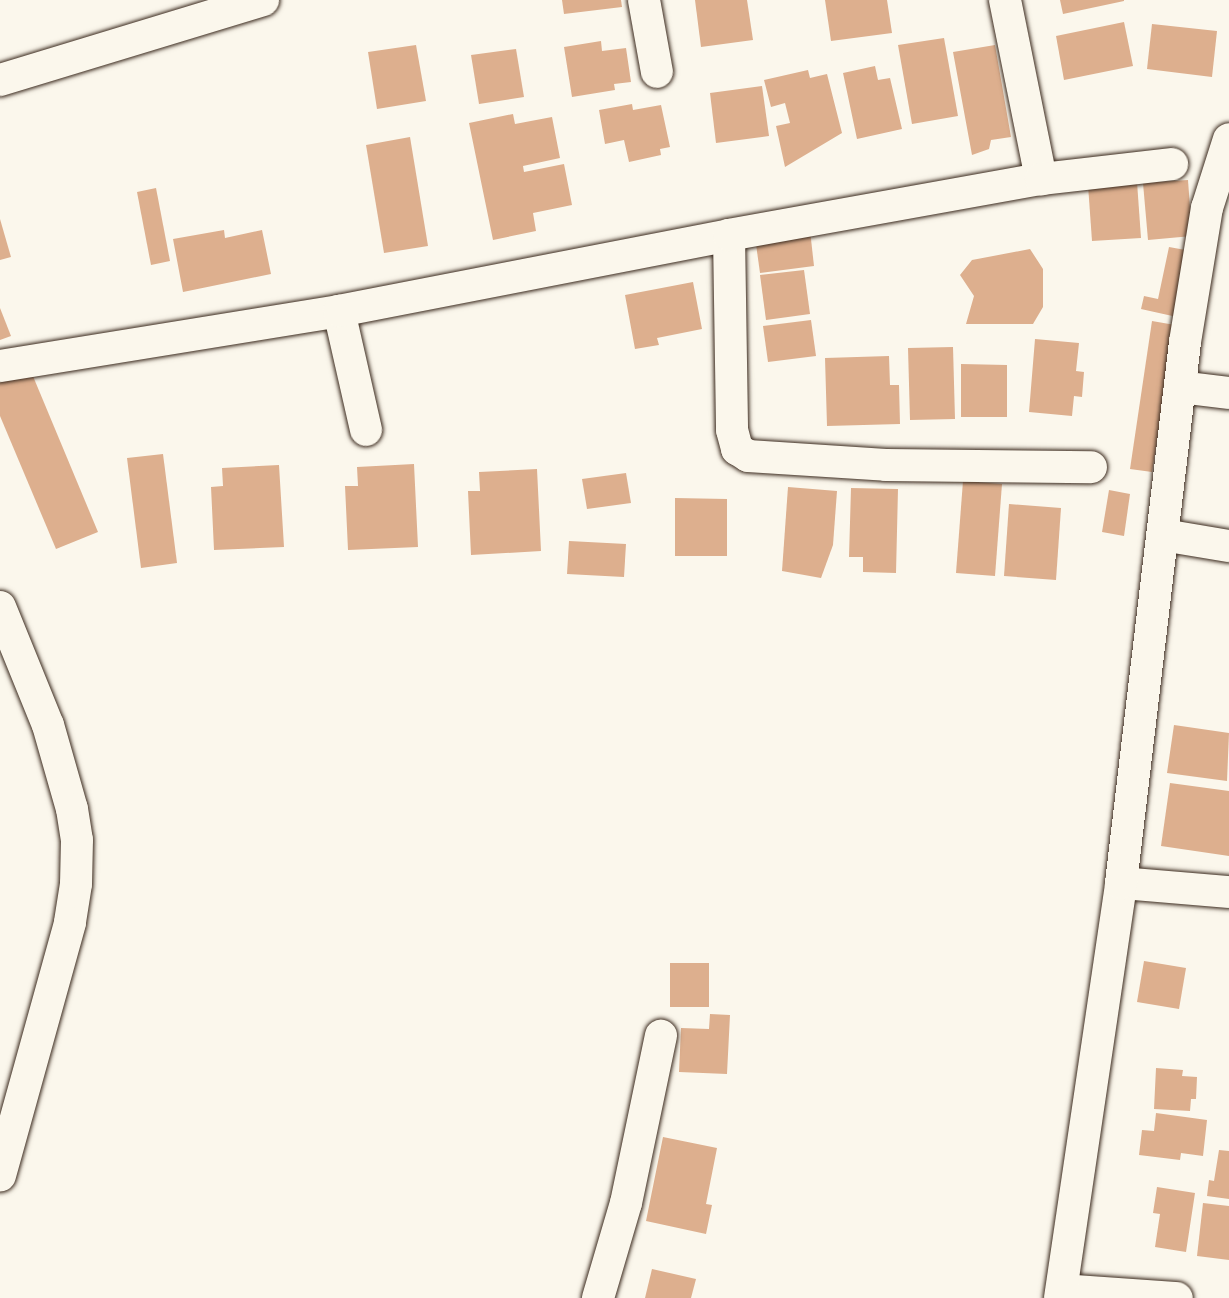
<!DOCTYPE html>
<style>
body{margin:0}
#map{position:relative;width:1229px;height:1298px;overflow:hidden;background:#fbf7ec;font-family:Sriracha,sans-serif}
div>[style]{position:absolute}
.building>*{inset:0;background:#ddaf8e}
.roads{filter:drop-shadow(0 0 2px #3b2a1e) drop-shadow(0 0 2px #3b2a1e)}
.minor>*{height:32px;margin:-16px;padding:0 16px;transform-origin:16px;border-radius:16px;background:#fbf7ec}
span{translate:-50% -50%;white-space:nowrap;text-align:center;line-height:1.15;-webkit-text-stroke:7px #fbf7ec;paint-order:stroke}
</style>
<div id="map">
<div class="building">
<div style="clip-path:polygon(562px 0,621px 0,622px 7px,564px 14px)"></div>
<div style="clip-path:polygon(695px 0,747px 0,753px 40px,701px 47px)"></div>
<div style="clip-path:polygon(825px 0,887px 0,892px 33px,831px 41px)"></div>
<div style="clip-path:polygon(1060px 0,1124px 0,1124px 1px,1063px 14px)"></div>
<div style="clip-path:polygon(1124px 22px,1133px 66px,1064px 80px,1056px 36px)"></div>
<div style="clip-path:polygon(1152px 24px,1217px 31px,1212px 77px,1147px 69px)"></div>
<div style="clip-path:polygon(944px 38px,958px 116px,912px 124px,898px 45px)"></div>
<div style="clip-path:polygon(601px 41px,602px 51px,626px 48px,631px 82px,614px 84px,615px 90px,572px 97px,564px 47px)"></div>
<div style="clip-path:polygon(416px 45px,426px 101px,377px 109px,368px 52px)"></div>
<div style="clip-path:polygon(995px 45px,1011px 137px,991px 140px,989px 149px,972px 155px,953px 52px)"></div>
<div style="clip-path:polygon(516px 49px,524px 97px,479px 104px,471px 55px)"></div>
<div style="clip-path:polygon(875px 66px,878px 80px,890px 78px,902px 129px,857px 139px,843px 73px)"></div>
<div style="clip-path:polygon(808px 70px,810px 78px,827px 74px,842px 133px,785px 167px,776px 126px,790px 123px,785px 103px,771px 107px,764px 80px)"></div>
<div style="clip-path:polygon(762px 86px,769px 136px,716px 143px,710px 93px)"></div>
<div style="clip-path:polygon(632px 104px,633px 110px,661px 105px,670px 147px,660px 149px,661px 155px,629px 162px,624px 140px,605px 144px,599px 110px)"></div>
<div style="clip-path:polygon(513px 114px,515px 124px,552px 117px,560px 158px,523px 166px,524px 172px,564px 164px,572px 205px,533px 213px,536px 231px,493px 240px,469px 123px)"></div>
<div style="clip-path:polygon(410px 137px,428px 246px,384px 253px,366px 145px)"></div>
<div style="clip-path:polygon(1188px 180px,1192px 236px,1148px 240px,1143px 183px)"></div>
<div style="clip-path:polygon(1137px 182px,1141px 238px,1092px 241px,1088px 185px)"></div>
<div style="clip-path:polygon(156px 188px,170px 261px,151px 265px,137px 192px)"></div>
<div style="clip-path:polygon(0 219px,11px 257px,0 260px)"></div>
<div style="clip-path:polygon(224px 230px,225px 238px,262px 230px,271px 274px,183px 292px,173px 239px)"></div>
<div style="clip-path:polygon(810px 230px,814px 266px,760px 273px,755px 237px)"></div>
<div style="clip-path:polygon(1169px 247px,1191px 251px,1177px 317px,1141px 309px,1144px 296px,1158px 299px)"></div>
<div style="clip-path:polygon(1030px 249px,1043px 269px,1043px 307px,1033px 324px,966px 324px,974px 296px,960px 275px,972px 260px)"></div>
<div style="clip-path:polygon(804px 270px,810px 314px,766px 320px,760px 275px)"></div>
<div style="clip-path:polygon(693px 282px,702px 329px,657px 338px,659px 345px,635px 349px,625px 295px)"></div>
<div style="clip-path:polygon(0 308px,11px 336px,0 340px)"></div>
<div style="clip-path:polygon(811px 320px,816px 356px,768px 362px,763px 326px)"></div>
<div style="clip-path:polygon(1152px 321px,1175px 325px,1152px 472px,1130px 469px)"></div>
<div style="clip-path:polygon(1035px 339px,1079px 343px,1076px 371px,1084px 372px,1082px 397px,1074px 396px,1072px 416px,1029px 412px)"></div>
<div style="clip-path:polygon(953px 347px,955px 419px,910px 420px,908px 348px)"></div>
<div style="clip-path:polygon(889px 356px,890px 385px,899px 385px,900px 424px,827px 426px,825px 358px)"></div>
<div style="clip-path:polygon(961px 364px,1007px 365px,1007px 417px,961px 417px)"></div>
<div style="clip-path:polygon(30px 369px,98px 532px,56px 549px,0 416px,0 382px)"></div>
<div style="clip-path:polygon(163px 454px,177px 563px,141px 568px,127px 458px)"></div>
<div style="clip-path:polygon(414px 464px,418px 547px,348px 550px,345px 486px,358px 486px,357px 467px)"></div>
<div style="clip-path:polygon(279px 465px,284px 547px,214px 550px,211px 487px,223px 486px,222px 468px)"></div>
<div style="clip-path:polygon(537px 469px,541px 551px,471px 555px,468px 491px,480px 491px,479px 472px)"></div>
<div style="clip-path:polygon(626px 473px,631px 503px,587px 509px,582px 479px)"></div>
<div style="clip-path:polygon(963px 481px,1002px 484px,995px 576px,956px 573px)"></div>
<div style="clip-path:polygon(788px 487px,837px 491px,833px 545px,821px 578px,782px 571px)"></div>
<div style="clip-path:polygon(851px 488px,898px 489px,896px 573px,863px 572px,863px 557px,849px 557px)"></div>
<div style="clip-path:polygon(1109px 490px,1130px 494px,1124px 536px,1102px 532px)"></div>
<div style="clip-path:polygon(675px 498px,727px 499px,727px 556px,675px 556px)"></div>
<div style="clip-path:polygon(1009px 504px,1061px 508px,1056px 580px,1004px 576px)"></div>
<div style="clip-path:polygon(569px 541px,626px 544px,624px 577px,567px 574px)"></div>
<div style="clip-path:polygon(1174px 725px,1229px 733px,1227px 781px,1167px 773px)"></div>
<div style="clip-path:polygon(1170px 783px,1229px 791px,1229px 856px,1161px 846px)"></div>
<div style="clip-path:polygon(1144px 961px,1186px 968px,1179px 1009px,1137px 1002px)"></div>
<div style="clip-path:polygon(670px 963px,709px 963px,709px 1007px,670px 1007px)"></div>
<div style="clip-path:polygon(710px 1014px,730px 1015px,727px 1074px,679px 1072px,681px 1028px,709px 1029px)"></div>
<div style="clip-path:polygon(1156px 1068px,1183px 1070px,1182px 1076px,1197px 1077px,1196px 1099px,1191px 1099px,1190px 1111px,1154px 1109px)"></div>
<div style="clip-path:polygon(1156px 1113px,1207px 1120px,1203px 1156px,1181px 1153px,1180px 1160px,1139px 1155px,1142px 1130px,1154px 1131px)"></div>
<div style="clip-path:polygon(663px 1137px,717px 1148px,706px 1204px,712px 1205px,706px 1234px,646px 1221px)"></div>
<div style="clip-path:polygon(1219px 1150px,1229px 1151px,1229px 1199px,1207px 1196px,1209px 1180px,1214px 1181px)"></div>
<div style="clip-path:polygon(1157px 1187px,1195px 1193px,1186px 1252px,1155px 1247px,1160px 1214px,1153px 1213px)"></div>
<div style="clip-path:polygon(1203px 1203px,1229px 1206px,1229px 1260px,1197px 1256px)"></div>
<div style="clip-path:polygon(652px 1269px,696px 1279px,691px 1298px,645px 1298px)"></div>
</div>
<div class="roads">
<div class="minor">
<div style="left:644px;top:0;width:73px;rotate:79.8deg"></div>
<div style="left:1005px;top:0;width:183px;rotate:78.6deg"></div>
<div style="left:0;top:80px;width:275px;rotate:-16.9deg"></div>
<div style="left:729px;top:235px;width:195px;rotate:89.1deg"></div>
<div style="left:732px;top:430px;width:20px;rotate:75deg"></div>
<div style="left:737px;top:449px;width:13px;rotate:32deg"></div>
<div style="left:748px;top:456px;width:138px;rotate:3.7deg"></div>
<div style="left:886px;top:465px;width:205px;rotate:0.6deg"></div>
<div style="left:339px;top:311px;width:122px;rotate:77.2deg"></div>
<div style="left:0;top:366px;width:343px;rotate:-9.2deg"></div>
<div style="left:339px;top:311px;width:397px;rotate:-11deg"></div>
<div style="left:729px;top:235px;width:317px;rotate:-10.2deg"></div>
<div style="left:1041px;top:179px;width:132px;rotate:-6.5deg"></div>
<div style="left:1180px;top:387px;width:49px;rotate:7deg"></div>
<div style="left:1163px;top:535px;width:67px;rotate:9.5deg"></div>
<div style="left:0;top:607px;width:127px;rotate:67.9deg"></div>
<div style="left:48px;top:725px;width:87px;rotate:74.1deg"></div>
<div style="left:72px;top:809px;width:31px;rotate:81deg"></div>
<div style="left:77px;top:840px;width:44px;rotate:91.3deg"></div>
<div style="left:76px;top:884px;width:39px;rotate:99deg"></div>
<div style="left:70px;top:923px;width:262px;rotate:105.5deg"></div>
<div style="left:1121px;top:883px;width:108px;rotate:4.8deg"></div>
<div style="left:1062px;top:1290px;width:115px;rotate:4deg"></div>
<div style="left:598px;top:1298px;width:99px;rotate:-73.6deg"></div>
<div style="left:626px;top:1203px;width:171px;rotate:-78.2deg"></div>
<div style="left:1060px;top:1298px;width:419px;rotate:-81.6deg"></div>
<div style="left:1121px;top:883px;width:545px;rotate:-83.25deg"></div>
<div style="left:1185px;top:342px;width:136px;rotate:-80.7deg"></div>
<div style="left:1207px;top:208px;width:72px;rotate:-72.3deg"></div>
</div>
</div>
</div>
